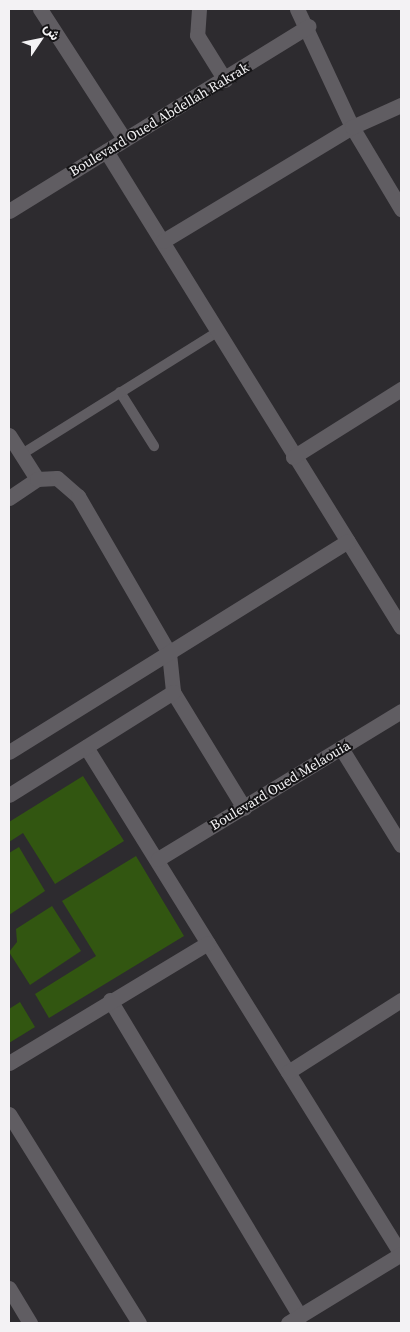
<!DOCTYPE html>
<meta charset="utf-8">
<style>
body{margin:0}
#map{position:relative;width:410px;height:1332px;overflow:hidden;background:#2d2b2f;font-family:"Source Serif 4",Vazirmatn,serif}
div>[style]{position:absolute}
.green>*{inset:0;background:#325611}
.lane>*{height:10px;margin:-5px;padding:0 5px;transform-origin:5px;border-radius:5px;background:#605d62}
.street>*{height:15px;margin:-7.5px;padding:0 7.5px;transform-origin:7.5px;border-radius:7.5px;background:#605d62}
span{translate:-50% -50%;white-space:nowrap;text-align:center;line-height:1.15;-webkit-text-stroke:4px #151416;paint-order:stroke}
.street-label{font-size:14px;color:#f3f2f4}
.frame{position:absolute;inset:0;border:10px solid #f3f2f4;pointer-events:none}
.north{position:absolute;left:15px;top:15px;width:50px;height:50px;-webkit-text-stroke:4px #151416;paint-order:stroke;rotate:56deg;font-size:14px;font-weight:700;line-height:20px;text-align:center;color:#f3f2f4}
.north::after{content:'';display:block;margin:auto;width:18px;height:22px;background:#f3f2f4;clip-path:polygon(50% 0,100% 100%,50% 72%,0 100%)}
</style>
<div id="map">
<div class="green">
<div style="clip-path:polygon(83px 776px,124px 841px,55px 884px,23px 833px,9px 842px,9px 822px)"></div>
<div style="clip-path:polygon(19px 847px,45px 891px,9px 915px,9px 853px)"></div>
<div style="clip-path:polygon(136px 856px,184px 936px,49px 1018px,35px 994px,96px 956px,62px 901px)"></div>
<div style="clip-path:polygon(52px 906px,81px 951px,30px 985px,9px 952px,17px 942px,16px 929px)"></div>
<div style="clip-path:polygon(20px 1002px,35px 1027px,9px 1043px,9px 1009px)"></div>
</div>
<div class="lane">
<div style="left:120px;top:392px;width:64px;rotate:57.8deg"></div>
<div style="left:22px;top:454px;width:230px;rotate:-32deg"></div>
</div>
<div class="street">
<div style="left:40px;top:9px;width:155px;rotate:57.1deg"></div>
<div style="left:199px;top:9px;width:26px;rotate:94deg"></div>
<div style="left:197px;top:35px;width:53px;rotate:58.1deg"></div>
<div style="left:297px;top:9px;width:130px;rotate:65deg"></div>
<div style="left:352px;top:127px;width:96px;rotate:59.1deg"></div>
<div style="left:106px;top:151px;width:560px;rotate:58.21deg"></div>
<div style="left:9px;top:211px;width:352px;rotate:-31.7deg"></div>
<div style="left:163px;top:241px;width:221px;rotate:-31.1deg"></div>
<div style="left:352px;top:127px;width:54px;rotate:-24.2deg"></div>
<div style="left:9px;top:435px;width:52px;rotate:57.5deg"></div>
<div style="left:293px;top:457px;width:128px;rotate:-32.2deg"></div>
<div style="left:9px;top:498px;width:34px;rotate:-34deg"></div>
<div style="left:37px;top:479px;width:20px;rotate:-3deg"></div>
<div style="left:57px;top:478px;width:28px;rotate:41deg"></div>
<div style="left:78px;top:496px;width:181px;rotate:59.9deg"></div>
<div style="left:169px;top:653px;width:39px;rotate:84deg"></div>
<div style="left:173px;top:692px;width:136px;rotate:58.5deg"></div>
<div style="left:86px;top:747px;width:597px;rotate:58.15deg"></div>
<div style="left:341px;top:748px;width:114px;rotate:58.3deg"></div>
<div style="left:9px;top:752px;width:399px;rotate:-31.9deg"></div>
<div style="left:9px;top:795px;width:194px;rotate:-32.1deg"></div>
<div style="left:158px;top:859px;width:285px;rotate:-31.3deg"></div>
<div style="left:110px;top:1000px;width:369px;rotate:59deg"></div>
<div style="left:9px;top:1063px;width:232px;rotate:-31.1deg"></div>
<div style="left:288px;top:1072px;width:134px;rotate:-32.5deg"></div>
<div style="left:9px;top:1114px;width:246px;rotate:58.1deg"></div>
<div style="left:9px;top:1288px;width:41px;rotate:59deg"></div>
<div style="left:288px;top:1323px;width:132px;rotate:-31.4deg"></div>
</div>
<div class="street-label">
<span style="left:159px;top:119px;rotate:-31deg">Boulevard Oued Abdellah Rakrak</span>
<span style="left:280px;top:785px;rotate:-31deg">Boulevard Oued Melaouia</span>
</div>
<div class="frame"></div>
<div class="north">ش</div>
</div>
